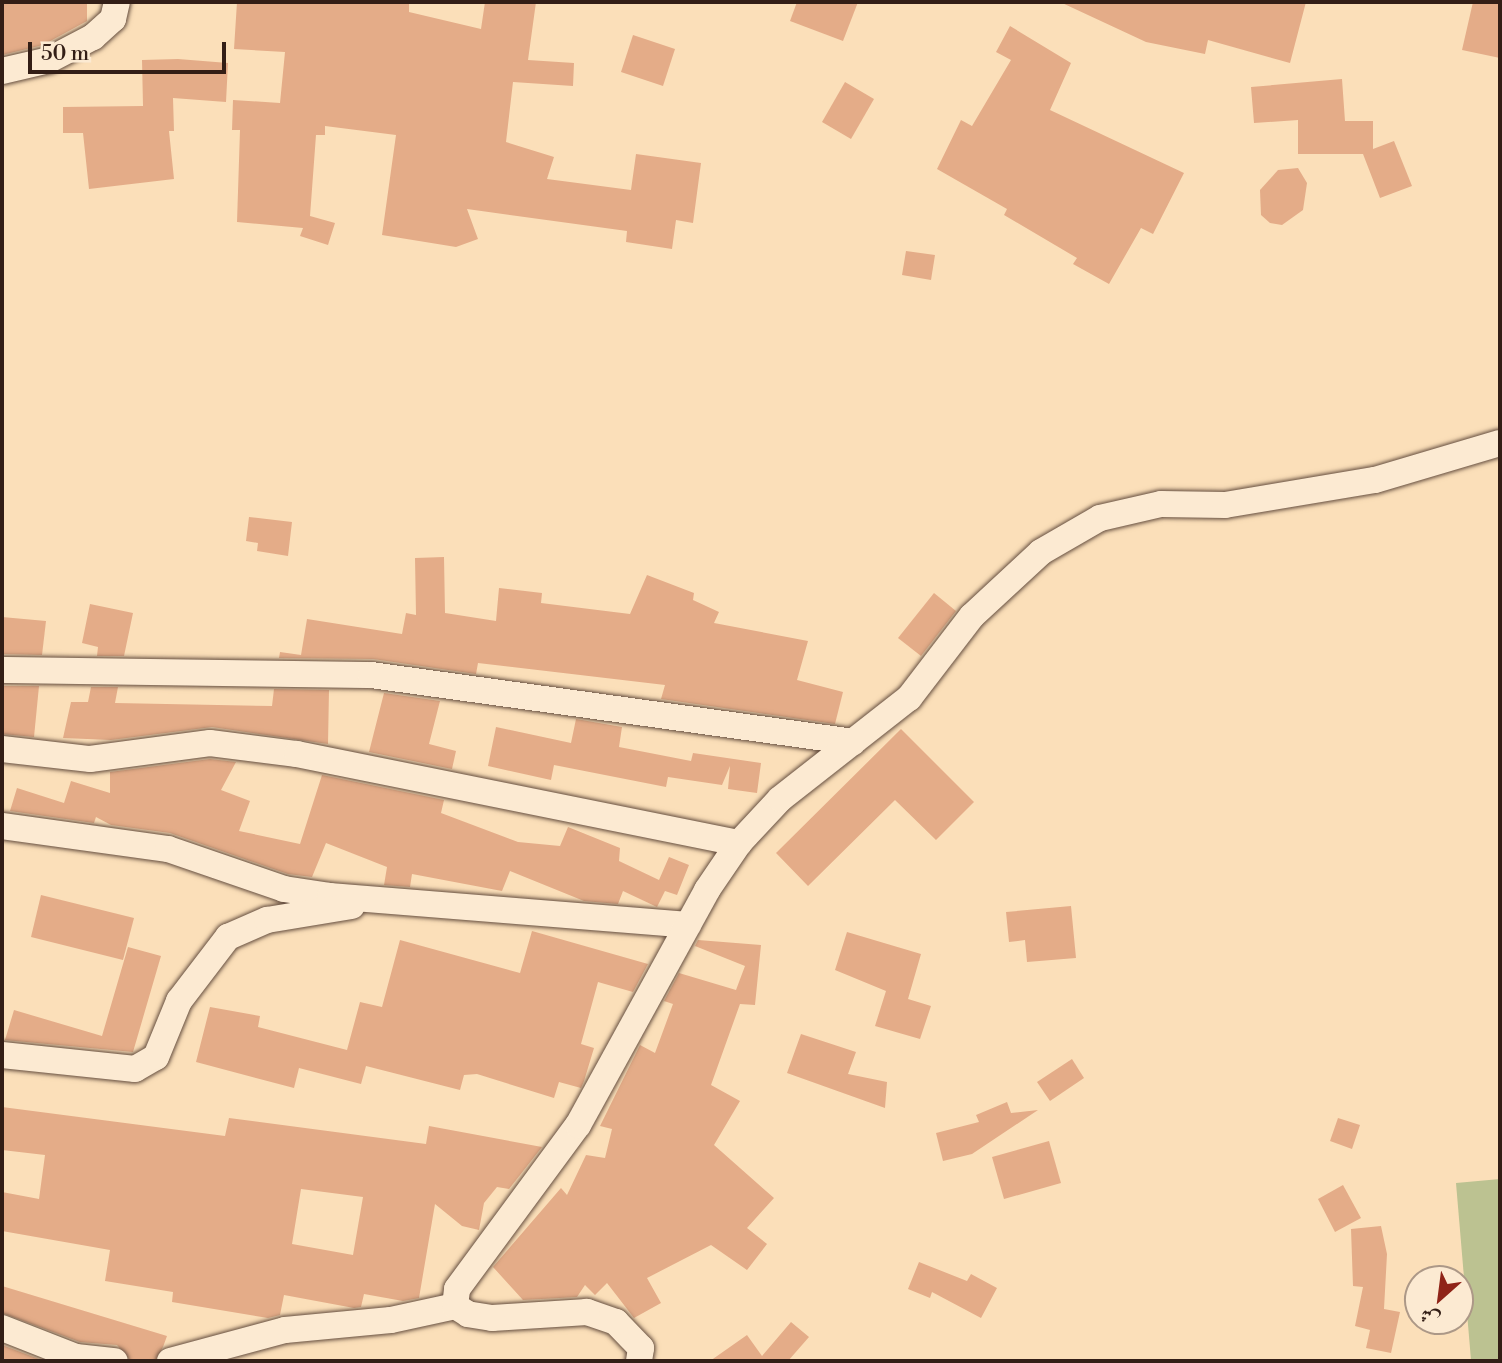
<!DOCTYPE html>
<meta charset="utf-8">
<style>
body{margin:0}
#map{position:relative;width:1502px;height:1363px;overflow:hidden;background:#fbdfb9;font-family:"Libre Bodoni",Amiri,serif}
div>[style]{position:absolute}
.green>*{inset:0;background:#bcc291}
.building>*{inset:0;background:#e4ac88}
.roads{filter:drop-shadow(0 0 2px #654e3f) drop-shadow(0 0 2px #654e3f)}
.street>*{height:26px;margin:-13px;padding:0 13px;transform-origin:13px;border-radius:13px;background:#fcead2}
span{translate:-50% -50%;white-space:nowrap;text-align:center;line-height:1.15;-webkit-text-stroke:5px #fcead2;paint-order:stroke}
.frame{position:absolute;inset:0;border:4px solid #331e16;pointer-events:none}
.north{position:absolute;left:1404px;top:1265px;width:70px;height:70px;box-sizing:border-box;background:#fcead2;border:2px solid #ac9887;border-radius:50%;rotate:208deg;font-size:19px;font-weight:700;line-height:28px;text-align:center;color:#331e16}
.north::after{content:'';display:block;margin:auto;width:24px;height:32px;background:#8f2418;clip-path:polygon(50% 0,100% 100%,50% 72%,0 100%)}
.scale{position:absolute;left:28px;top:42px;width:198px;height:32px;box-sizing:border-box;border:4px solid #331e16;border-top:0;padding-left:9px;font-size:21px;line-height:24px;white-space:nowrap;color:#331e16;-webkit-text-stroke:5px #fcead2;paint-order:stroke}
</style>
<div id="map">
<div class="green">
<div style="clip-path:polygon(1500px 1179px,1500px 1359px,1471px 1360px,1456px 1183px)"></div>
</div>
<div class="building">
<div style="clip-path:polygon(2px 2px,87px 2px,87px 21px,43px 45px,2px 55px)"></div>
<div style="clip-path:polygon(237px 2px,409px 2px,409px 12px,481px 29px,485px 2px,536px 2px,528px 60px,574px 63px,573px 86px,513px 82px,506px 142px,554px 157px,547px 179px,631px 190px,636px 154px,701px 163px,693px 223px,676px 220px,672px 249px,626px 242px,627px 231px,467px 209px,478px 239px,456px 247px,382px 235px,396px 135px,325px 126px,325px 135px,316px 135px,310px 216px,335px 223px,328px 245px,300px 236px,303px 228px,237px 222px,240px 130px,232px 130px,233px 100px,280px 103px,285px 52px,234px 49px)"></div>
<div style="clip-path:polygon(797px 2px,858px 2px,843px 41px,790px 21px)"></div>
<div style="clip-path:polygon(1060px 2px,1306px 2px,1290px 63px,1208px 40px,1205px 54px,1146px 42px)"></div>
<div style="clip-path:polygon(1473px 2px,1500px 2px,1500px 58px,1462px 50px)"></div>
<div style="clip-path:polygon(1010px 26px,1071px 63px,1050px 110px,1184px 173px,1153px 234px,1141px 228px,1109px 284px,1073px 264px,1077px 258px,1004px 215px,1007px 209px,937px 169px,961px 120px,972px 126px,1011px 60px,996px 52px)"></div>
<div style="clip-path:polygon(633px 35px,675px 49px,663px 86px,621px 72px)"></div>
<div style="clip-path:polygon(178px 59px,228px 63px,226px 102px,173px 98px,174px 131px,169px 131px,174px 179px,89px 189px,83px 133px,63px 133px,63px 107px,143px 106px,142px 60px)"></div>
<div style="clip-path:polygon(1342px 79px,1345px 121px,1373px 121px,1373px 149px,1394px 141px,1412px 186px,1380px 198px,1363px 154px,1298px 154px,1298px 120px,1254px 123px,1251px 87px)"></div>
<div style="clip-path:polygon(845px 82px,874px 99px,851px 139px,822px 122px)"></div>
<div style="clip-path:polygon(1298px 168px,1307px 183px,1303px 210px,1282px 225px,1270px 223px,1261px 215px,1260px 190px,1278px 170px)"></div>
<div style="clip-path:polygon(906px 251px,935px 255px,931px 280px,902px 275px)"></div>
<div style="clip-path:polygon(249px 517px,292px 522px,288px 556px,257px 551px,258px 543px,246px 541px)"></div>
<div style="clip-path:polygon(444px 557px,445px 613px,496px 621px,499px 588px,542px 593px,541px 603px,630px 614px,647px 575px,694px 593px,693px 600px,719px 612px,714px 623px,808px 641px,797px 680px,843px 692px,835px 724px,661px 699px,665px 685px,478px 663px,476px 674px,373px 659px,279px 658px,280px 652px,301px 655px,307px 619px,402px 634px,406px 613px,416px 615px,415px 558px)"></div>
<div style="clip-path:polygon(934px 593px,956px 611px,921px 656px,898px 638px)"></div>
<div style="clip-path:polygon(90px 604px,133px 613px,124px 656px,97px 656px,98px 647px,82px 643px)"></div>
<div style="clip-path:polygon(2px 617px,46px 621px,42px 655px,2px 654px)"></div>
<div style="clip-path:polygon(2px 686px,39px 686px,34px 737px,2px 734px)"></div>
<div style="clip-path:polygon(91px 687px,118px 687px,115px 703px,272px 706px,274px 689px,329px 690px,328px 744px,212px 727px,111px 740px,63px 738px,71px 702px,88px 702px)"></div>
<div style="clip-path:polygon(384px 693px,440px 701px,429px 744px,456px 751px,452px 769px,369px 752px)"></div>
<div style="clip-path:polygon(576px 719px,622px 727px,619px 747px,691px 761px,693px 753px,761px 763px,757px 793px,728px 789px,730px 766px,722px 785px,668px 777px,666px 787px,554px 765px,551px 780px,488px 766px,496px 727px,571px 743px)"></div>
<div style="clip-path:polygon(901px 729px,974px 802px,936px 840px,895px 800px,808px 886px,776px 853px)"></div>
<div style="clip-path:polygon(210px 759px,236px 762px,221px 790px,250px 801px,239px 831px,300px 844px,322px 775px,444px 800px,441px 813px,518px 842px,560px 846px,568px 827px,620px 848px,619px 861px,659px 880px,669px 857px,689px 865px,677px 895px,665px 891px,657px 907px,623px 891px,618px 904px,584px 901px,510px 871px,502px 891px,412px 874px,410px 887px,384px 885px,387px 867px,326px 843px,312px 877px,288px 874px,170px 833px,111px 825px,96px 817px,94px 823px,10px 811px,17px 788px,64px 803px,71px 781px,110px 793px,110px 772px)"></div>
<div style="clip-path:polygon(41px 895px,134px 918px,123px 960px,31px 937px)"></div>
<div style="clip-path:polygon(1071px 906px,1076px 958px,1027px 962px,1025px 940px,1009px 942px,1006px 912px)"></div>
<div style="clip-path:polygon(532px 931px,648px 964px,633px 992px,598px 982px,581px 1044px,594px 1048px,584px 1081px,581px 1088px,559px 1082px,554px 1098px,477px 1074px,464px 1075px,460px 1090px,366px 1066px,361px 1084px,299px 1068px,294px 1088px,196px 1062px,210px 1007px,260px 1016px,258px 1027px,347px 1050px,360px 1002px,382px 1007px,400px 940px,520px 973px)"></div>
<div style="clip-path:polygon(847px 932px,921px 954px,908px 999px,931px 1006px,920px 1039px,875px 1026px,886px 991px,835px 970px)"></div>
<div style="clip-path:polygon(698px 940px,761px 945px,755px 1005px,740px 1004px,711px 1085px,740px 1101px,714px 1145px,774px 1198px,747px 1228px,767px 1244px,747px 1270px,711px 1245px,647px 1278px,661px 1303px,634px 1318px,607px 1283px,595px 1295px,585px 1285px,577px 1297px,523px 1300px,493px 1267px,561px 1188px,567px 1195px,586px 1155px,605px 1158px,612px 1129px,600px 1126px,640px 1045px,655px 1053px,673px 1004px,664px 1001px,679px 973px,736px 990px,745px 966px,695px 946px)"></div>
<div style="clip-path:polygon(128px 947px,161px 956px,133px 1052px,5px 1040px,14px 1010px,102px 1036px)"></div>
<div style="clip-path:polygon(801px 1034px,856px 1052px,848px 1074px,887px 1082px,885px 1108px,787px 1073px)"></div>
<div style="clip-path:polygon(1072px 1059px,1084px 1078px,1050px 1101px,1037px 1082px)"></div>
<div style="clip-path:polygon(1007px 1102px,1011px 1113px,1038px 1110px,972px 1154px,943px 1161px,936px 1133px,979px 1122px,976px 1115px)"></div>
<div style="clip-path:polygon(evenodd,2px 1107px,225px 1136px,229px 1118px,426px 1144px,429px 1126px,542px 1147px,509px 1189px,497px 1187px,484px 1203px,479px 1230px,462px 1226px,435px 1204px,419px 1298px,403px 1301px,364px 1294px,361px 1307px,354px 1308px,284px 1295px,280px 1315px,268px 1318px,172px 1302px,173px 1292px,105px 1281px,110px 1250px,2px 1231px,2px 1192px,39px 1199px,45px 1155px,2px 1150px,2px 1107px,301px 1189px,363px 1197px,353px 1255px,292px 1244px,301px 1189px)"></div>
<div style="clip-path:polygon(1338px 1118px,1360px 1125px,1352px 1149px,1330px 1141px)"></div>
<div style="clip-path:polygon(1049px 1141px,1061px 1183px,1004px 1199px,992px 1157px)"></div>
<div style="clip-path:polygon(1343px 1185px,1361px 1218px,1335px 1232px,1318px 1199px)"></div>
<div style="clip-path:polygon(1381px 1226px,1387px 1254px,1384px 1309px,1400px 1312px,1391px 1353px,1366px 1348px,1370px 1330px,1355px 1326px,1363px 1287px,1353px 1286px,1351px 1229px)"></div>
<div style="clip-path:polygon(919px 1262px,967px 1281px,971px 1274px,997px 1288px,981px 1318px,932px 1292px,930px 1298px,908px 1289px)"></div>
<div style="clip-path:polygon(2px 1286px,167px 1336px,163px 1347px,155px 1361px,131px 1361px,117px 1345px,80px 1342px,2px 1313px)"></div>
<div style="clip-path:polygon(791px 1322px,809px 1337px,788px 1361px,710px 1361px,747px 1335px,762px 1356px)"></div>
<div style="clip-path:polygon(2px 1345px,44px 1361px,2px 1361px)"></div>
</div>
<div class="roads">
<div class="street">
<div style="left:2px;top:71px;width:48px;rotate:-13.2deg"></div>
<div style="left:49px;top:60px;width:50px;rotate:-27.6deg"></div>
<div style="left:93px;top:37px;width:27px;rotate:-42deg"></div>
<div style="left:113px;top:19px;width:17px;rotate:-77deg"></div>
<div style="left:2px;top:670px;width:369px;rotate:0.8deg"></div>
<div style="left:371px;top:675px;width:487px;rotate:7.9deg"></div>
<div style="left:2px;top:749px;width:89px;rotate:6.5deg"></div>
<div style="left:90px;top:759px;width:121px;rotate:-7.6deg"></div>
<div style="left:210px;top:743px;width:88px;rotate:7.2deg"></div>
<div style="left:297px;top:754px;width:451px;rotate:11.4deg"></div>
<div style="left:2px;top:826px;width:168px;rotate:7.9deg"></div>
<div style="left:168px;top:849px;width:123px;rotate:19deg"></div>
<div style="left:284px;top:889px;width:47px;rotate:8.7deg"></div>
<div style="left:330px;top:896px;width:359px;rotate:4.6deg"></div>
<div style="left:2px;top:1055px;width:134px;rotate:6deg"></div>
<div style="left:135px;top:1069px;width:24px;rotate:-30deg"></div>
<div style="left:156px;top:1057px;width:61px;rotate:-67.7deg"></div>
<div style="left:179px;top:1001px;width:81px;rotate:-52.6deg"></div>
<div style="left:228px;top:937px;width:43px;rotate:-23.6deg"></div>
<div style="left:267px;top:920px;width:86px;rotate:-9.4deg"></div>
<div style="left:2px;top:1328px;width:79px;rotate:21.4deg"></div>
<div style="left:76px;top:1357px;width:39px;rotate:6deg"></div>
<div style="left:170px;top:1361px;width:119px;rotate:-15.1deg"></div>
<div style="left:285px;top:1330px;width:106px;rotate:-5.4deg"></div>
<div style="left:391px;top:1320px;width:66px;rotate:-12.3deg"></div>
<div style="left:639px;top:1361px;width:13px;rotate:-81deg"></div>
<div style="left:641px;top:1348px;width:36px;rotate:-134deg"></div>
<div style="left:616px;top:1322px;width:31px;rotate:-161deg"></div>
<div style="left:587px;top:1312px;width:95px;rotate:176.4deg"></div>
<div style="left:492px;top:1318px;width:24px;rotate:-171deg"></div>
<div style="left:468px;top:1314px;width:15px;rotate:-148deg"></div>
<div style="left:455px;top:1306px;width:17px;rotate:-83deg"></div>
<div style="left:457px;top:1289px;width:204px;rotate:-53.6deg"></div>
<div style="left:578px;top:1125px;width:268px;rotate:-61.2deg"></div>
<div style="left:707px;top:890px;width:57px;rotate:-55.8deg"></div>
<div style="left:739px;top:843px;width:60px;rotate:-47deg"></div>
<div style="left:780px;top:799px;width:164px;rotate:-38.1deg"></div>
<div style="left:909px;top:698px;width:103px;rotate:-52.5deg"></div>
<div style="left:972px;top:616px;width:94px;rotate:-42.8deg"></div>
<div style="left:1041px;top:552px;width:68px;rotate:-30deg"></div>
<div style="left:1100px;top:518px;width:63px;rotate:-12.9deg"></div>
<div style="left:1161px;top:504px;width:64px;rotate:0.9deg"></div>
<div style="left:1225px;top:505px;width:152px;rotate:-9.5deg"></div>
<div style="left:1375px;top:480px;width:130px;rotate:-16.5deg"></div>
</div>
</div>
<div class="frame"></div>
<div class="north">ش</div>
<div class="scale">50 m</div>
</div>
